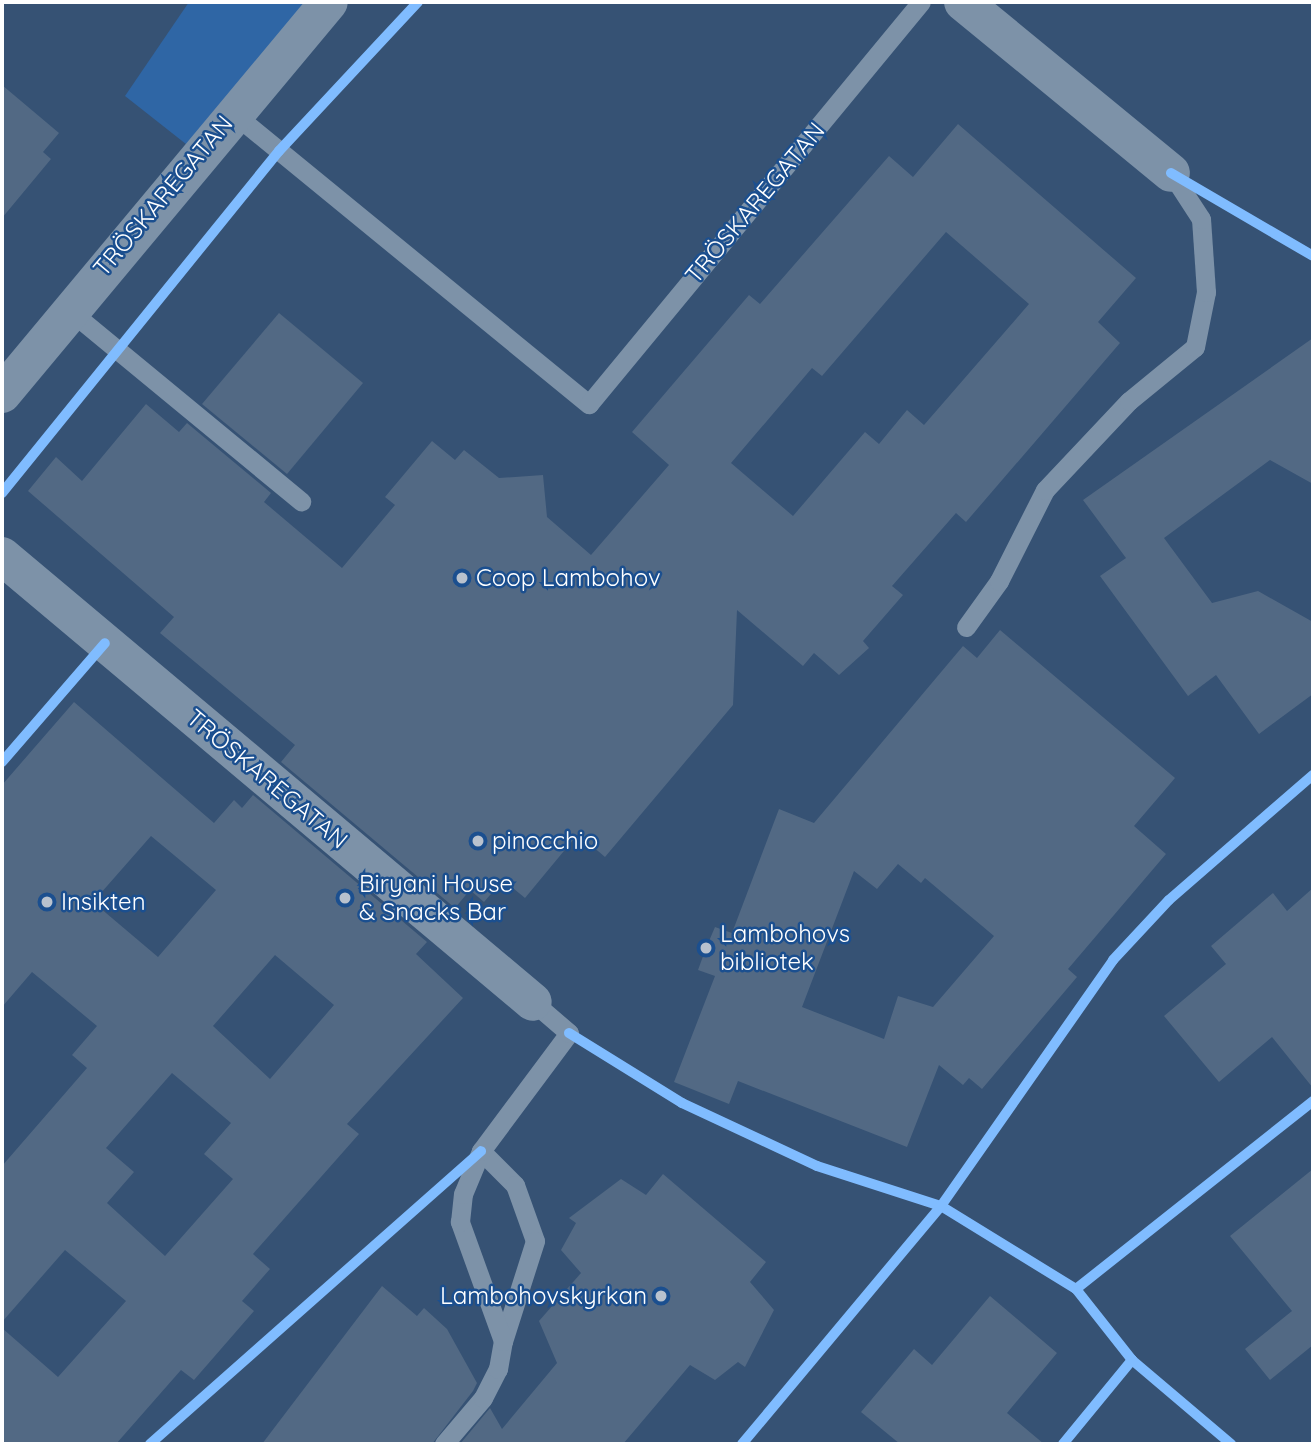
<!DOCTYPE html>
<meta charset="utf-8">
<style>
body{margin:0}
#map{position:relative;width:1315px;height:1446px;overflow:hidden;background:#365274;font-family:Quicksand,sans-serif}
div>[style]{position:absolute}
.green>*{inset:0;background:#2f66a5}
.building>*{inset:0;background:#526984}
.lane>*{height:19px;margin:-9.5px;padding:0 9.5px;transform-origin:9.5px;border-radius:9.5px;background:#7d92a8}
.street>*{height:38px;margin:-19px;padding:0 19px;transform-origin:19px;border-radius:19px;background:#7d92a8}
.cycleway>*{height:10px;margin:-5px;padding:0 5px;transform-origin:5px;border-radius:5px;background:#80bcff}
.dots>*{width:19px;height:19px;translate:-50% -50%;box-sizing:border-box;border:4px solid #1b4f8f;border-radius:50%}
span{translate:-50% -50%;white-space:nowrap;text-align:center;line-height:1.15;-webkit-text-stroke:5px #1b4f8f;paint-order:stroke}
.street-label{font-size:24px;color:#fff}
.poi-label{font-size:24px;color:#fff}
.left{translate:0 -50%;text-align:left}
.right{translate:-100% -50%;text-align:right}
.frame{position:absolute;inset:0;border:4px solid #fff;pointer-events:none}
</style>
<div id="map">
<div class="green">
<div style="clip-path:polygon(189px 2px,313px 2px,191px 148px,125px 96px)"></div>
</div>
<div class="building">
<div style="clip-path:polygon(2px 85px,59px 133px,43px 152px,51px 159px,2px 218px)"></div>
<div style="clip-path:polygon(evenodd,958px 124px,1136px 278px,1098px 322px,1120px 343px,966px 522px,956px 513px,892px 586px,903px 595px,863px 641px,869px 648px,839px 675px,814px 653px,803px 666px,737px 610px,733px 705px,605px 857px,578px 834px,525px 898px,503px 880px,484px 902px,470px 890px,455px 908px,281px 762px,295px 745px,160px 633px,174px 617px,28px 491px,56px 457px,82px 481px,146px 404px,179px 432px,187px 423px,271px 493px,264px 502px,342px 568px,395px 505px,385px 497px,432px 441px,455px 460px,464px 450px,499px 478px,543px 475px,547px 517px,591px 555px,669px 465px,632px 432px,749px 295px,760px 304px,889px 156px,913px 177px,958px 124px,946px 232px,1029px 304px,924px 425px,907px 410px,879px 444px,865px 432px,793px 516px,731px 463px,812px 368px,822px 376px,946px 232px)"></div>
<div style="clip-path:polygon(279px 313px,363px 383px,287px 474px,202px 404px)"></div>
<div style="clip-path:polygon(1313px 338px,1313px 484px,1270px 460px,1164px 538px,1212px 603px,1258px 591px,1313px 622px,1313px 694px,1259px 734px,1216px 675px,1188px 696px,1100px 576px,1126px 558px,1083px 500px)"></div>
<div style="clip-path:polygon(evenodd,1000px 630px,1175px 778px,1134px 826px,1166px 854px,1068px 969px,1077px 977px,982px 1089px,969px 1078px,963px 1085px,939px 1065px,907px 1147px,738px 1081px,729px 1104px,674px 1082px,715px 976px,698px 970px,706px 948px,715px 927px,732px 933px,779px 809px,814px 823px,963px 646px,977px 658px,1000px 630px,898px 864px,921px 883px,925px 878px,994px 936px,933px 1007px,898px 996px,884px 1039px,802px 1007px,854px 871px,877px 889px,898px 864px)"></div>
<div style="clip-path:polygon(evenodd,74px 702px,214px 823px,234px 800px,242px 808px,253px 795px,427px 942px,416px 954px,463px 998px,347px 1124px,359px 1134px,253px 1254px,270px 1269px,242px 1301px,254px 1311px,194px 1380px,181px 1370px,116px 1444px,2px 1444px,2px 1328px,58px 1377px,126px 1301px,65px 1250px,2px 1322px,2px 1166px,87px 1068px,72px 1055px,97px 1026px,32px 972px,2px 1007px,2px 785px,74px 702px,151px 836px,216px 890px,158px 957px,93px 902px,151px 836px,74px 702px,275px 955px,334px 1005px,270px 1079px,213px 1026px,275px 955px,74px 702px,172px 1073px,231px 1123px,204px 1154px,233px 1179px,165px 1256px,107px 1203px,134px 1172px,106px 1148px,172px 1073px)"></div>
<div style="clip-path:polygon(1313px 888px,1313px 1088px,1272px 1037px,1219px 1082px,1164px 1016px,1226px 964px,1211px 946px,1273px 893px,1287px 911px)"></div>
<div style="clip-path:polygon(1313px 1169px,1313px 1345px,1270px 1380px,1245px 1349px,1292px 1311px,1230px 1236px)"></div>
<div style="clip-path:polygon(663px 1174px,766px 1262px,750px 1282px,774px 1310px,745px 1367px,738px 1362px,715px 1380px,690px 1365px,623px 1444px,460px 1444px,490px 1408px,502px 1429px,557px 1363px,539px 1321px,581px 1273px,561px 1250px,576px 1223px,569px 1218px,621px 1179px,646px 1195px)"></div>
<div style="clip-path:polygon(382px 1286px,417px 1316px,424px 1308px,447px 1329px,477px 1383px,473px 1391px,432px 1444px,262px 1444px)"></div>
<div style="clip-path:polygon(990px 1296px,1057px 1353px,1007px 1413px,1044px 1444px,900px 1444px,861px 1412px,914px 1349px,932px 1365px)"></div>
</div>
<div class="lane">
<div style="left:233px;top:113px;width:460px;rotate:39.3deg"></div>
<div style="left:589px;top:404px;width:521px;rotate:-50.45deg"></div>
<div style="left:69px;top:310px;width:301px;rotate:39.5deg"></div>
<div style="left:966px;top:627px;width:57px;rotate:-54.3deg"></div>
<div style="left:999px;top:581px;width:102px;rotate:-63.2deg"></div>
<div style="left:1045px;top:490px;width:122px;rotate:-46.7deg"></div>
<div style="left:1129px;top:401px;width:85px;rotate:-39.3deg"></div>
<div style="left:1195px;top:347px;width:56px;rotate:-78.7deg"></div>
<div style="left:1206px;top:292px;width:73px;rotate:-93.9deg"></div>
<div style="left:1201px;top:219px;width:55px;rotate:-123.1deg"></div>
<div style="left:481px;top:1151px;width:48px;rotate:45deg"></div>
<div style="left:515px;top:1185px;width:59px;rotate:70.3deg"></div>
<div style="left:535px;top:1241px;width:105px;rotate:107.7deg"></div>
<div style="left:444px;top:1444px;width:60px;rotate:-49.7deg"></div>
<div style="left:483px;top:1398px;width:33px;rotate:-63deg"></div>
<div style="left:498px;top:1369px;width:28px;rotate:-80deg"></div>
<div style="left:503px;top:1341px;width:127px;rotate:-109.9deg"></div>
<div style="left:460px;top:1222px;width:28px;rotate:-84deg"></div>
<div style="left:463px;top:1194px;width:47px;rotate:-67.3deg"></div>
<div style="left:481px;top:1151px;width:147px;rotate:-53.3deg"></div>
<div style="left:569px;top:1033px;width:48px;rotate:-139.3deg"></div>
</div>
<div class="street">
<div style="left:963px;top:2px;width:269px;rotate:39.4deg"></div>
<div style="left:2px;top:394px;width:510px;rotate:-50.17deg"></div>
<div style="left:2px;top:556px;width:693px;rotate:40.03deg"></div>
</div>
<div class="cycleway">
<div style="left:1171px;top:173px;width:164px;rotate:30.3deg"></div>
<div style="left:2px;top:493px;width:440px;rotate:-51deg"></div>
<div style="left:279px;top:151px;width:204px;rotate:-47deg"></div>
<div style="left:2px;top:762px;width:157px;rotate:-49.1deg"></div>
<div style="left:569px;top:1033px;width:133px;rotate:31.8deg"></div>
<div style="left:682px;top:1103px;width:149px;rotate:25deg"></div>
<div style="left:817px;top:1166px;width:130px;rotate:17.9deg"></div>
<div style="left:941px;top:1206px;width:158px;rotate:31.6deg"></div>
<div style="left:1076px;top:1289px;width:90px;rotate:51.7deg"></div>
<div style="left:1132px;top:1360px;width:130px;rotate:40.3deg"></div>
<div style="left:1076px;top:1289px;width:303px;rotate:-38.4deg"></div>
<div style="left:150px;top:1444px;width:442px;rotate:-41.5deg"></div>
<div style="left:742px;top:1444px;width:310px;rotate:-50.1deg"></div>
<div style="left:941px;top:1206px;width:300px;rotate:-55deg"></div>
<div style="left:1113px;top:960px;width:82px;rotate:-47deg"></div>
<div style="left:1169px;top:900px;width:191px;rotate:-41deg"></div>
<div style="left:1063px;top:1444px;width:109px;rotate:-50.6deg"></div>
</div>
<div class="dots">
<div style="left:462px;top:578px;background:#b9c2ce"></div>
<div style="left:478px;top:841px;background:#b9c2ce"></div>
<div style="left:345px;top:898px;background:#b9c2ce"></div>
<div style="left:47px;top:902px;background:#b9c2ce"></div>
<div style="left:706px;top:948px;background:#b9c2ce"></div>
<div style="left:661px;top:1296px;background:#b9c2ce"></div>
</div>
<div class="street-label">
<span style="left:163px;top:196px;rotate:-50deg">TRÖSKAREGATAN</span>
<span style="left:755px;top:203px;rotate:-50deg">TRÖSKAREGATAN</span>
<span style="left:267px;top:779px;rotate:40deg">TRÖSKAREGATAN</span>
</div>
<div class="poi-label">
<span class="left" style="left:476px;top:578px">Coop Lambohov</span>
<span class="left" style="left:492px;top:841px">pinocchio</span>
<span class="left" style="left:359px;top:898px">Biryani House<br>&amp; Snacks Bar</span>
<span class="left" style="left:61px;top:902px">Insikten</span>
<span class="left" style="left:720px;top:948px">Lambohovs<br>bibliotek</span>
<span class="right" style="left:647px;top:1296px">Lambohovskyrkan</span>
</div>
<div class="frame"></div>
</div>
